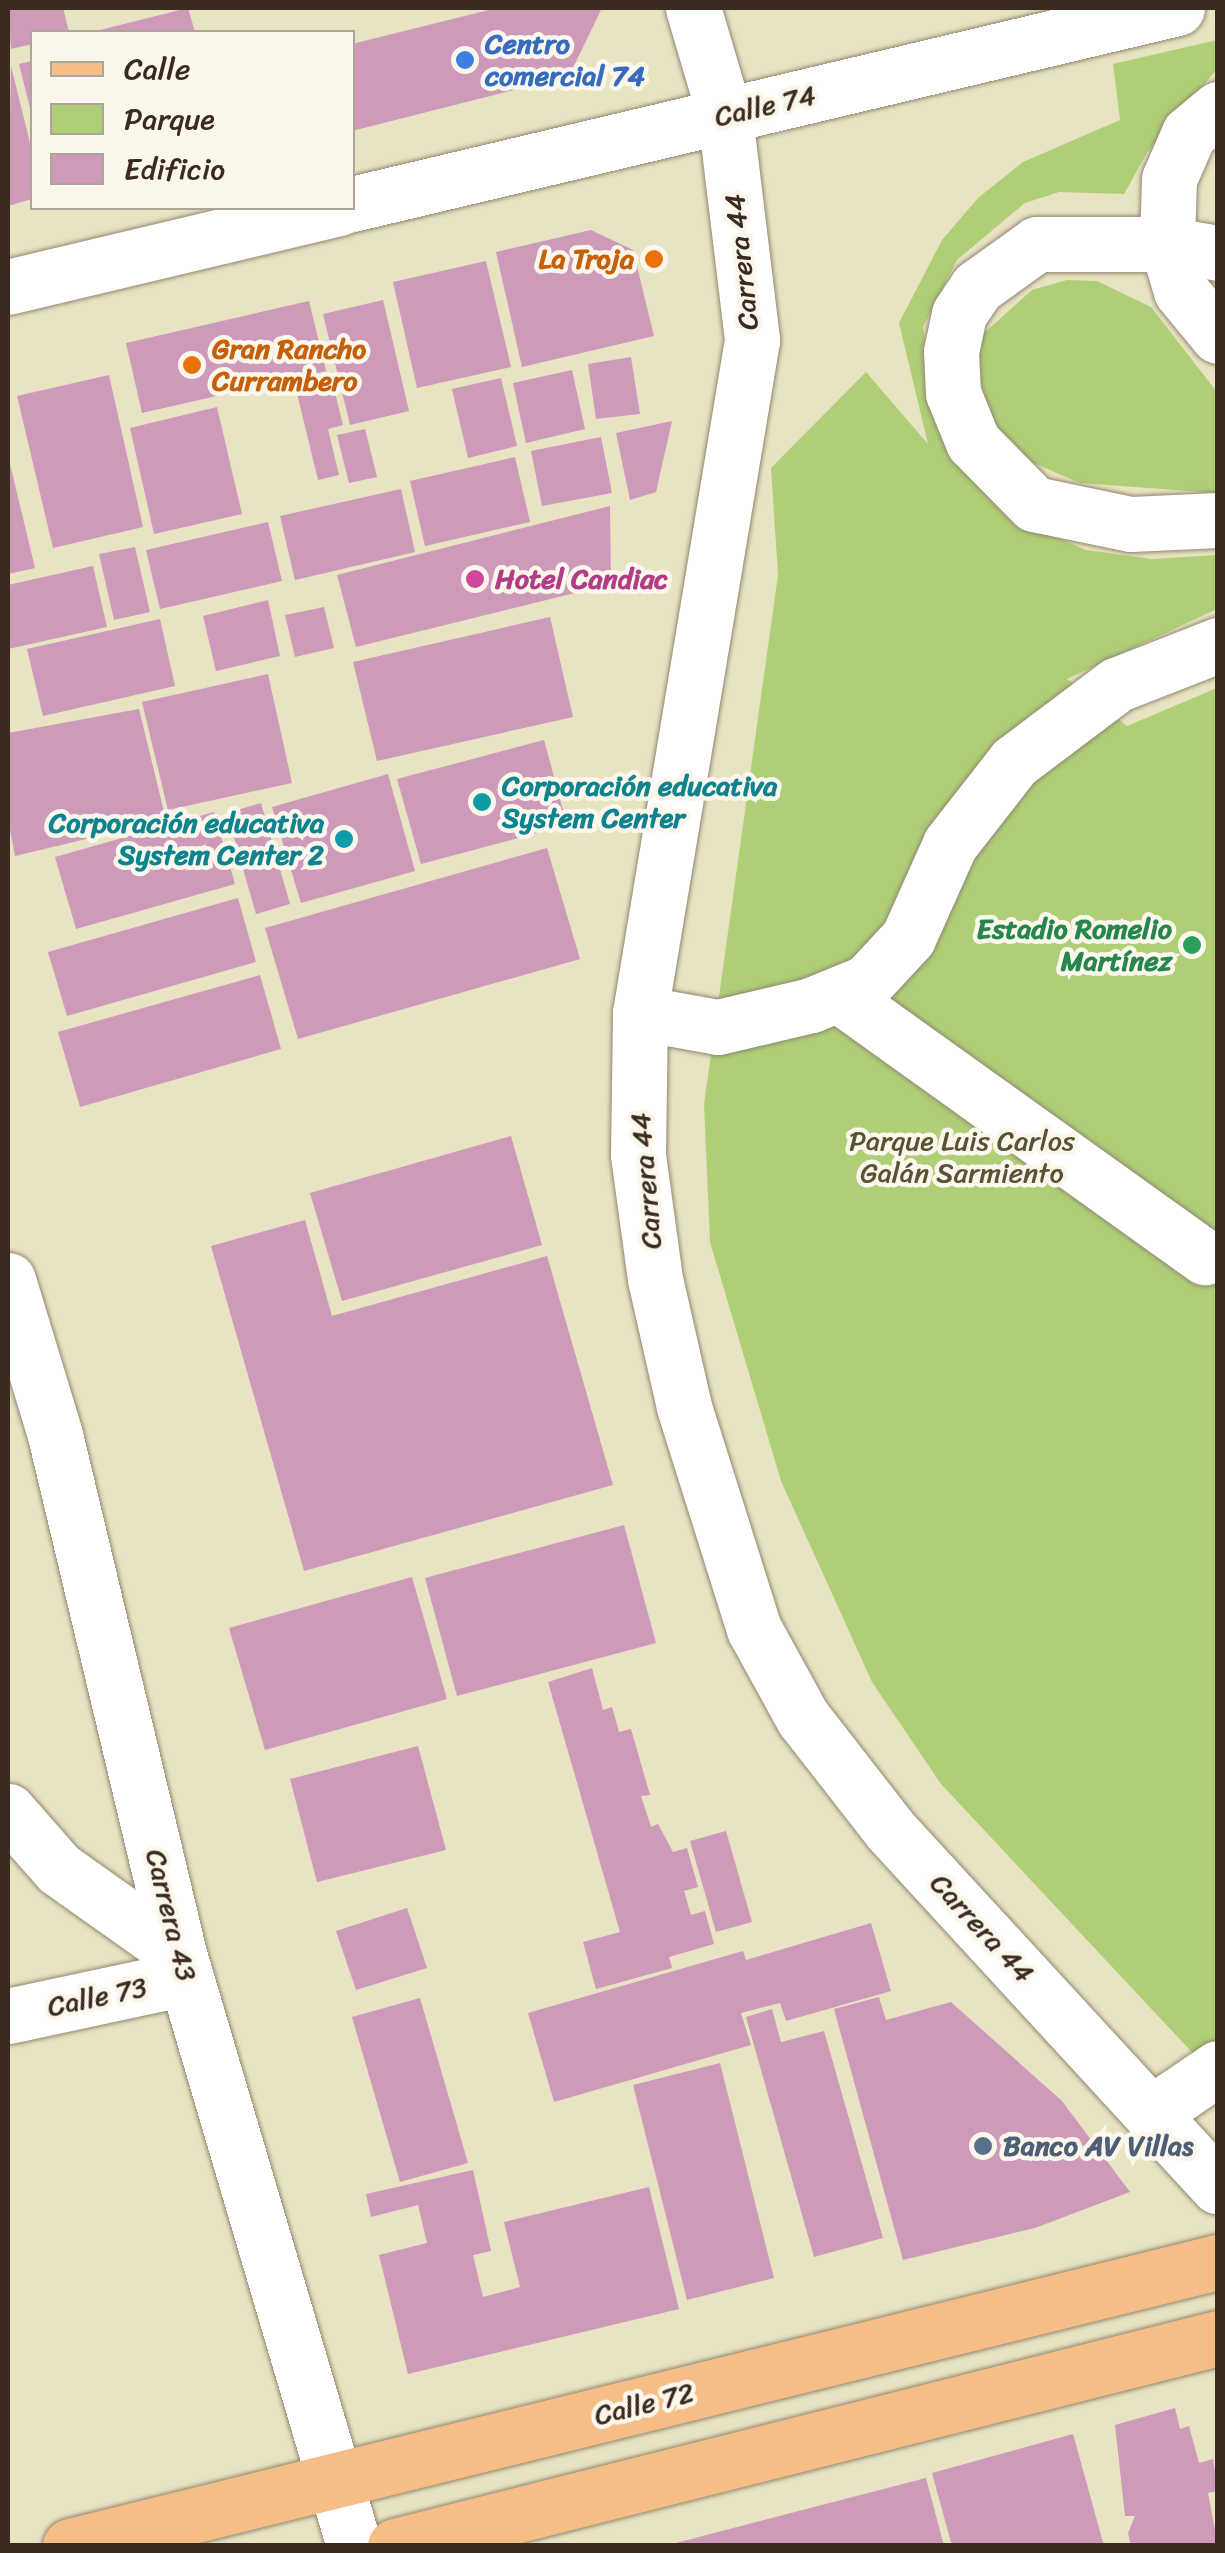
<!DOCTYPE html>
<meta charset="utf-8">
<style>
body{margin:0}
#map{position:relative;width:1225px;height:2553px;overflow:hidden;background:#e8e3c2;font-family:Sriracha,sans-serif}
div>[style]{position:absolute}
.green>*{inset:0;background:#afcf77}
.building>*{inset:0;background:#cd9ab9}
.roads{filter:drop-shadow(0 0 2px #928670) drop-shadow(0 0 2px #928670)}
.minor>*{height:55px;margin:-27.5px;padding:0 27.5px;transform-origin:27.5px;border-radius:27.5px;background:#fff}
.major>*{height:55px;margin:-27.5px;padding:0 27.5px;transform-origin:27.5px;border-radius:27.5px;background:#f6be87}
.dots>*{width:28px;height:28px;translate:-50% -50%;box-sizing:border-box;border:5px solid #fbf7ec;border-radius:50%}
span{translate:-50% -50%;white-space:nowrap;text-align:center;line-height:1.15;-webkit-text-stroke:9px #fbf7ec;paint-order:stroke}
.shop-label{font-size:28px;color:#366cbe;font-weight:700}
.left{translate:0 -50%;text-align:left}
.street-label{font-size:28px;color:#3b2a1e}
.food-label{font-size:28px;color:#c56008;font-weight:700}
.right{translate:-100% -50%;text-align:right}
.hotel-label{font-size:28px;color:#b23c85;font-weight:700}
.culture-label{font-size:28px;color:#0d838f;font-weight:700}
.leisure-label{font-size:28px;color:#27864d;font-weight:700}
.park-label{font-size:28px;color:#585334}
.service-label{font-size:28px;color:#4e5e75;font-weight:700}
.frame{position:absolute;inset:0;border:10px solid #3b2a1e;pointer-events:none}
.legend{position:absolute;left:30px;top:30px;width:325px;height:180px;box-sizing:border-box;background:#fbf7ec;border:2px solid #aea59a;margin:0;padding:12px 18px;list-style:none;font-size:30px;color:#3b2a1e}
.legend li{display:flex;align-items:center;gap:20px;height:50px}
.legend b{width:50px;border:2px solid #aea59a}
</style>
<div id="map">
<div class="green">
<div style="clip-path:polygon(1217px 40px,1217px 69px,1148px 151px,1124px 194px,1059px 192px,1025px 203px,957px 260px,923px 327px,936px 424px,958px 464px,1030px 526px,1086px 550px,1152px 559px,1217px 555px,1217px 609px,1067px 679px,1127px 726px,1217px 688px,1217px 2079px,941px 1784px,872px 1682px,781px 1481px,710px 1242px,704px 1104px,778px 575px,771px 468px,866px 372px,928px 444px,899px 323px,942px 240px,978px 198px,1023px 162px,1120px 120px,1113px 64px)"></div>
<div style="clip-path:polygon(1067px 280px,1097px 281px,1151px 307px,1217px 392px,1217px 493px,1080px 483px,1031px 462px,997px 437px,976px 367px,984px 333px,1032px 290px)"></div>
</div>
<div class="building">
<div style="clip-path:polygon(8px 8px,63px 8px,69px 32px,32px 32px,32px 44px,11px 49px)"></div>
<div style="clip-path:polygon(188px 8px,195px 32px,96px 32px,96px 31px)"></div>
<div style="clip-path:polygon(497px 8px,601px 10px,569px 76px,352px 131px,352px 44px)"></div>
<div style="clip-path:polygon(32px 61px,32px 112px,31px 112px,19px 64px)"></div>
<div style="clip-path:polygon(11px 66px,32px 151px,32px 199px,8px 206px)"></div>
<div style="clip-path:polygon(591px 230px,633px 250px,654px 336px,522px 367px,496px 252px)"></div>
<div style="clip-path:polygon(486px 261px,511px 367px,417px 388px,393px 282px)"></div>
<div style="clip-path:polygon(383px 300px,409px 411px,350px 425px,323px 314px)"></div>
<div style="clip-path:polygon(309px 301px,326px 371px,142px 413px,126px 343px)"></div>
<div style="clip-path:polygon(631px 357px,640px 414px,596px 419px,588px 364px)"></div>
<div style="clip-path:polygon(572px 370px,585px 429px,526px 443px,513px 383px)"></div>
<div style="clip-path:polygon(109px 375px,143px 527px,53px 548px,17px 396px)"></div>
<div style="clip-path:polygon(331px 377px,343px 425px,328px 429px,339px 475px,318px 480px,295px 385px)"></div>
<div style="clip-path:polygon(501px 378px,517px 446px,468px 458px,452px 389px)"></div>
<div style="clip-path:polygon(217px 407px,242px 514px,154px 534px,130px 428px)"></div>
<div style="clip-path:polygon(672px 421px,656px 492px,630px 500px,616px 433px)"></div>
<div style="clip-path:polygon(365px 429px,377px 477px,349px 483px,337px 435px)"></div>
<div style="clip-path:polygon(601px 437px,612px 493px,542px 506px,531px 451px)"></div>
<div style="clip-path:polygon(8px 456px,35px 568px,8px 574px)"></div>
<div style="clip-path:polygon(515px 457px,530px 522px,425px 546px,410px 481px)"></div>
<div style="clip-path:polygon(401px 489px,415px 552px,295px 580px,280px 516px)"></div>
<div style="clip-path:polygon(610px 506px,611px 584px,356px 647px,337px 575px)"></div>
<div style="clip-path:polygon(268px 522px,282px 581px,160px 609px,146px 550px)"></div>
<div style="clip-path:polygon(135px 547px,150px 612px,114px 620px,99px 554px)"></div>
<div style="clip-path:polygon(93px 566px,107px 627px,8px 649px,8px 585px)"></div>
<div style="clip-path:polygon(268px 600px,280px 656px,216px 671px,203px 616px)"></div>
<div style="clip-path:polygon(324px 607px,334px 648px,295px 657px,285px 615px)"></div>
<div style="clip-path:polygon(550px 617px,573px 717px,377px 761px,353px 662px)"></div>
<div style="clip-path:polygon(160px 619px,175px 686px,43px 716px,27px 649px)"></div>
<div style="clip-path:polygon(268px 674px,292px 783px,168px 810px,142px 702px)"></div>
<div style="clip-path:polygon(139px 709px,166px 820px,15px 856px,8px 819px,8px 733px)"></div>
<div style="clip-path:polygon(544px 740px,567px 825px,421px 864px,397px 779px)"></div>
<div style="clip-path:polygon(388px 774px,415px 871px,301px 903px,272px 807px)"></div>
<div style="clip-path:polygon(261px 803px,290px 904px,256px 914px,227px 813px)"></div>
<div style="clip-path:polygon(214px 812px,235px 884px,76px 929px,55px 857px)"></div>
<div style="clip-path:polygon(547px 848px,580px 959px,298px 1039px,265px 928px)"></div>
<div style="clip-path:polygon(238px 898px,256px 962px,67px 1016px,48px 952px)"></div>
<div style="clip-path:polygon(260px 975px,281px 1049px,80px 1107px,58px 1032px)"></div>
<div style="clip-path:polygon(511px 1136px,542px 1245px,342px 1301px,310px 1193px)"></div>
<div style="clip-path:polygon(305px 1220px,332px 1316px,547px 1256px,613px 1485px,304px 1571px,211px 1246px)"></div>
<div style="clip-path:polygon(624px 1525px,656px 1643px,457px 1696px,425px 1578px)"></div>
<div style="clip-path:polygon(412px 1577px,447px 1699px,265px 1750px,229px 1628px)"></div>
<div style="clip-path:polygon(592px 1668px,603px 1710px,612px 1707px,619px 1732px,631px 1729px,650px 1795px,641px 1796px,651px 1827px,658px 1824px,673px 1852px,687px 1848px,698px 1887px,684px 1891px,691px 1915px,705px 1911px,714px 1944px,669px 1957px,672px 1968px,596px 1989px,583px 1942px,620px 1932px,548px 1682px)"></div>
<div style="clip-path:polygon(418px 1746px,446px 1850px,317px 1882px,290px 1779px)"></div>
<div style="clip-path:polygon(726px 1831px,752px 1922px,716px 1932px,690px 1841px)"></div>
<div style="clip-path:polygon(407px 1908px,427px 1968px,356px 1990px,336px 1931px)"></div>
<div style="clip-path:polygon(871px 1923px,891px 1991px,786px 2021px,780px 2003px,741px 2013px,751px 2045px,554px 2102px,528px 2013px,743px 1951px,746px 1960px)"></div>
<div style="clip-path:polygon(879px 1997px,886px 2020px,951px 2002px,1062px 2101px,1130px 2192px,1035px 2228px,903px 2260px,834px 2009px)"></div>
<div style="clip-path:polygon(420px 1998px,468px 2163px,400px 2182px,352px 2017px)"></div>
<div style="clip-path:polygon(772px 2009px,781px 2042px,824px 2031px,883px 2238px,814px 2257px,746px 2017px)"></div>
<div style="clip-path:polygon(720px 2063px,774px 2278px,687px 2300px,633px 2085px)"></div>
<div style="clip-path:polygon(473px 2170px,491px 2251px,473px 2255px,483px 2297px,520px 2287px,504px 2222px,649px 2187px,679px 2309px,408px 2374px,379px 2255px,427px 2243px,418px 2205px,371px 2217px,366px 2194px)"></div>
<div style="clip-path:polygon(1175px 2408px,1180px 2429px,1189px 2426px,1199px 2463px,1213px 2459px,1218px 2491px,1208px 2493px,1218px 2546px,1131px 2546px,1128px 2533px,1135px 2516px,1125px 2516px,1115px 2425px)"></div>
<div style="clip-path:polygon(1073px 2434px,1104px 2546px,952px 2546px,932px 2473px)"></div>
<div style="clip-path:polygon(926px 2478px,944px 2546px,672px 2546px,672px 2544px)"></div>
</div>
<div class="roads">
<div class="minor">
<div style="left:693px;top:8px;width:113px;rotate:73.5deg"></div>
<div style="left:725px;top:116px;width:226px;rotate:83.1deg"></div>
<div style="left:752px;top:340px;width:682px;rotate:99.45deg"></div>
<div style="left:640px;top:1013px;width:142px;rotate:90.8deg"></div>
<div style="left:638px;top:1155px;width:125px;rotate:82.2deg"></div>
<div style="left:655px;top:1279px;width:131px;rotate:77.2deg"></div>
<div style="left:684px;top:1407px;width:233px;rotate:72.5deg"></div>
<div style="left:754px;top:1629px;width:102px;rotate:61.2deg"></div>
<div style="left:803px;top:1718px;width:143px;rotate:52.1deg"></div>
<div style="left:891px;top:1831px;width:483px;rotate:47.4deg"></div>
<div style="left:1218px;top:109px;width:38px;rotate:140deg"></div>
<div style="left:1189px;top:133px;width:50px;rotate:113.5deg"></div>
<div style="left:1169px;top:179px;width:65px;rotate:91.8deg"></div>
<div style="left:1167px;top:244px;width:49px;rotate:73.4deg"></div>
<div style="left:1181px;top:291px;width:58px;rotate:50.6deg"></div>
<div style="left:352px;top:204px;width:848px;rotate:-13.36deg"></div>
<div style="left:1218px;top:253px;width:52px;rotate:-170deg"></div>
<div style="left:1167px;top:244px;width:130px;rotate:180deg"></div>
<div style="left:1037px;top:244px;width:74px;rotate:144.4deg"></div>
<div style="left:977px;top:287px;width:32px;rotate:124deg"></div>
<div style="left:959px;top:314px;width:38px;rotate:102deg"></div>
<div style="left:951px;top:351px;width:42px;rotate:87.3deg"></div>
<div style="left:953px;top:393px;width:53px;rotate:67.8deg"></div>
<div style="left:973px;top:442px;width:87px;rotate:45.5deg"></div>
<div style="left:1034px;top:504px;width:99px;rotate:11.7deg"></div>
<div style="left:1131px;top:524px;width:87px;rotate:-2.6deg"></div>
<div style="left:8px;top:287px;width:340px;rotate:-13.4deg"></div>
<div style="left:840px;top:996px;width:449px;rotate:35.6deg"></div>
<div style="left:640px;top:1013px;width:79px;rotate:10.2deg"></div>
<div style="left:718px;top:1027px;width:96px;rotate:-13.3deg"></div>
<div style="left:811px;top:1005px;width:61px;rotate:-22.3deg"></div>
<div style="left:867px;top:982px;width:60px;rotate:-47deg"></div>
<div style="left:908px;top:938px;width:103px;rotate:-65.9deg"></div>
<div style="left:950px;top:844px;width:104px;rotate:-52deg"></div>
<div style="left:1014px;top:762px;width:128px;rotate:-37deg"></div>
<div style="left:1116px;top:685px;width:110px;rotate:-21.4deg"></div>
<div style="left:8px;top:1280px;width:162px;rotate:73.1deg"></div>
<div style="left:55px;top:1435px;width:534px;rotate:76.56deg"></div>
<div style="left:179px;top:1954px;width:617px;rotate:73.53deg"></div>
<div style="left:8px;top:1811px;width:77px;rotate:48.7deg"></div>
<div style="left:59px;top:1869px;width:147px;rotate:35.3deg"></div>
<div style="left:8px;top:2016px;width:182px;rotate:-12.1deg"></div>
<div style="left:1153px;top:2112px;width:78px;rotate:-34.1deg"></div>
</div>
<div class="major">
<div style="left:70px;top:2546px;width:1183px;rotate:-13.9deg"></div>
<div style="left:395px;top:2546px;width:849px;rotate:-14.18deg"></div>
</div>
</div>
<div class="dots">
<div style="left:465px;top:60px;background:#3f7fe0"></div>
<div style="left:654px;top:259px;background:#e8710a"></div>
<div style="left:192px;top:365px;background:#e8710a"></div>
<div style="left:475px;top:579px;background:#d1479c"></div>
<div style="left:482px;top:802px;background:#0f9aa8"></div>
<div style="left:344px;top:839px;background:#0f9aa8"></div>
<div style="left:1192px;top:945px;background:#2e9e5b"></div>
<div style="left:983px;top:2146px;background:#5c6f8a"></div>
</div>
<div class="shop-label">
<span class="left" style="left:485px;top:60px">Centro<br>comercial 74</span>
</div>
<div class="street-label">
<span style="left:765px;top:106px;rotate:-13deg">Calle 74</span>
<span style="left:742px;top:262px;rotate:-96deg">Carrera 44</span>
<span style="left:646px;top:1181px;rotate:-95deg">Carrera 44</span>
<span style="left:171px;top:1915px;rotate:76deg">Carrera 43</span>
<span style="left:982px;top:1928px;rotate:47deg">Carrera 44</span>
<span style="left:97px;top:1997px;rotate:-12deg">Calle 73</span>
<span style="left:644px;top:2404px;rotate:-14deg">Calle 72</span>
</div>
<div class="food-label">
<span class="right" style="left:634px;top:259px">La Troja</span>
<span class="left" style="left:212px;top:365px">Gran Rancho<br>Currambero</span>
</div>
<div class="hotel-label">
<span class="left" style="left:495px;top:579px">Hotel Candiac</span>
</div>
<div class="culture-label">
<span class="left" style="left:502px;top:802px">Corporación educativa<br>System Center</span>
<span class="right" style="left:324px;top:839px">Corporación educativa<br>System Center 2</span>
</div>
<div class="leisure-label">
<span class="right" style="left:1172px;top:945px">Estadio Romelio<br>Martínez</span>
</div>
<div class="park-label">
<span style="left:962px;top:1157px">Parque Luis Carlos<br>Galán Sarmiento</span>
</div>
<div class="service-label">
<span class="left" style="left:1003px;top:2146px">Banco AV Villas</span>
</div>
<div class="frame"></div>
<ul class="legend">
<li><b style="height:12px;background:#f6be87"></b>Calle</li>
<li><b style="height:28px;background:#afcf77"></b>Parque</li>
<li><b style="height:28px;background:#cd9ab9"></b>Edificio</li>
</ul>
</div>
